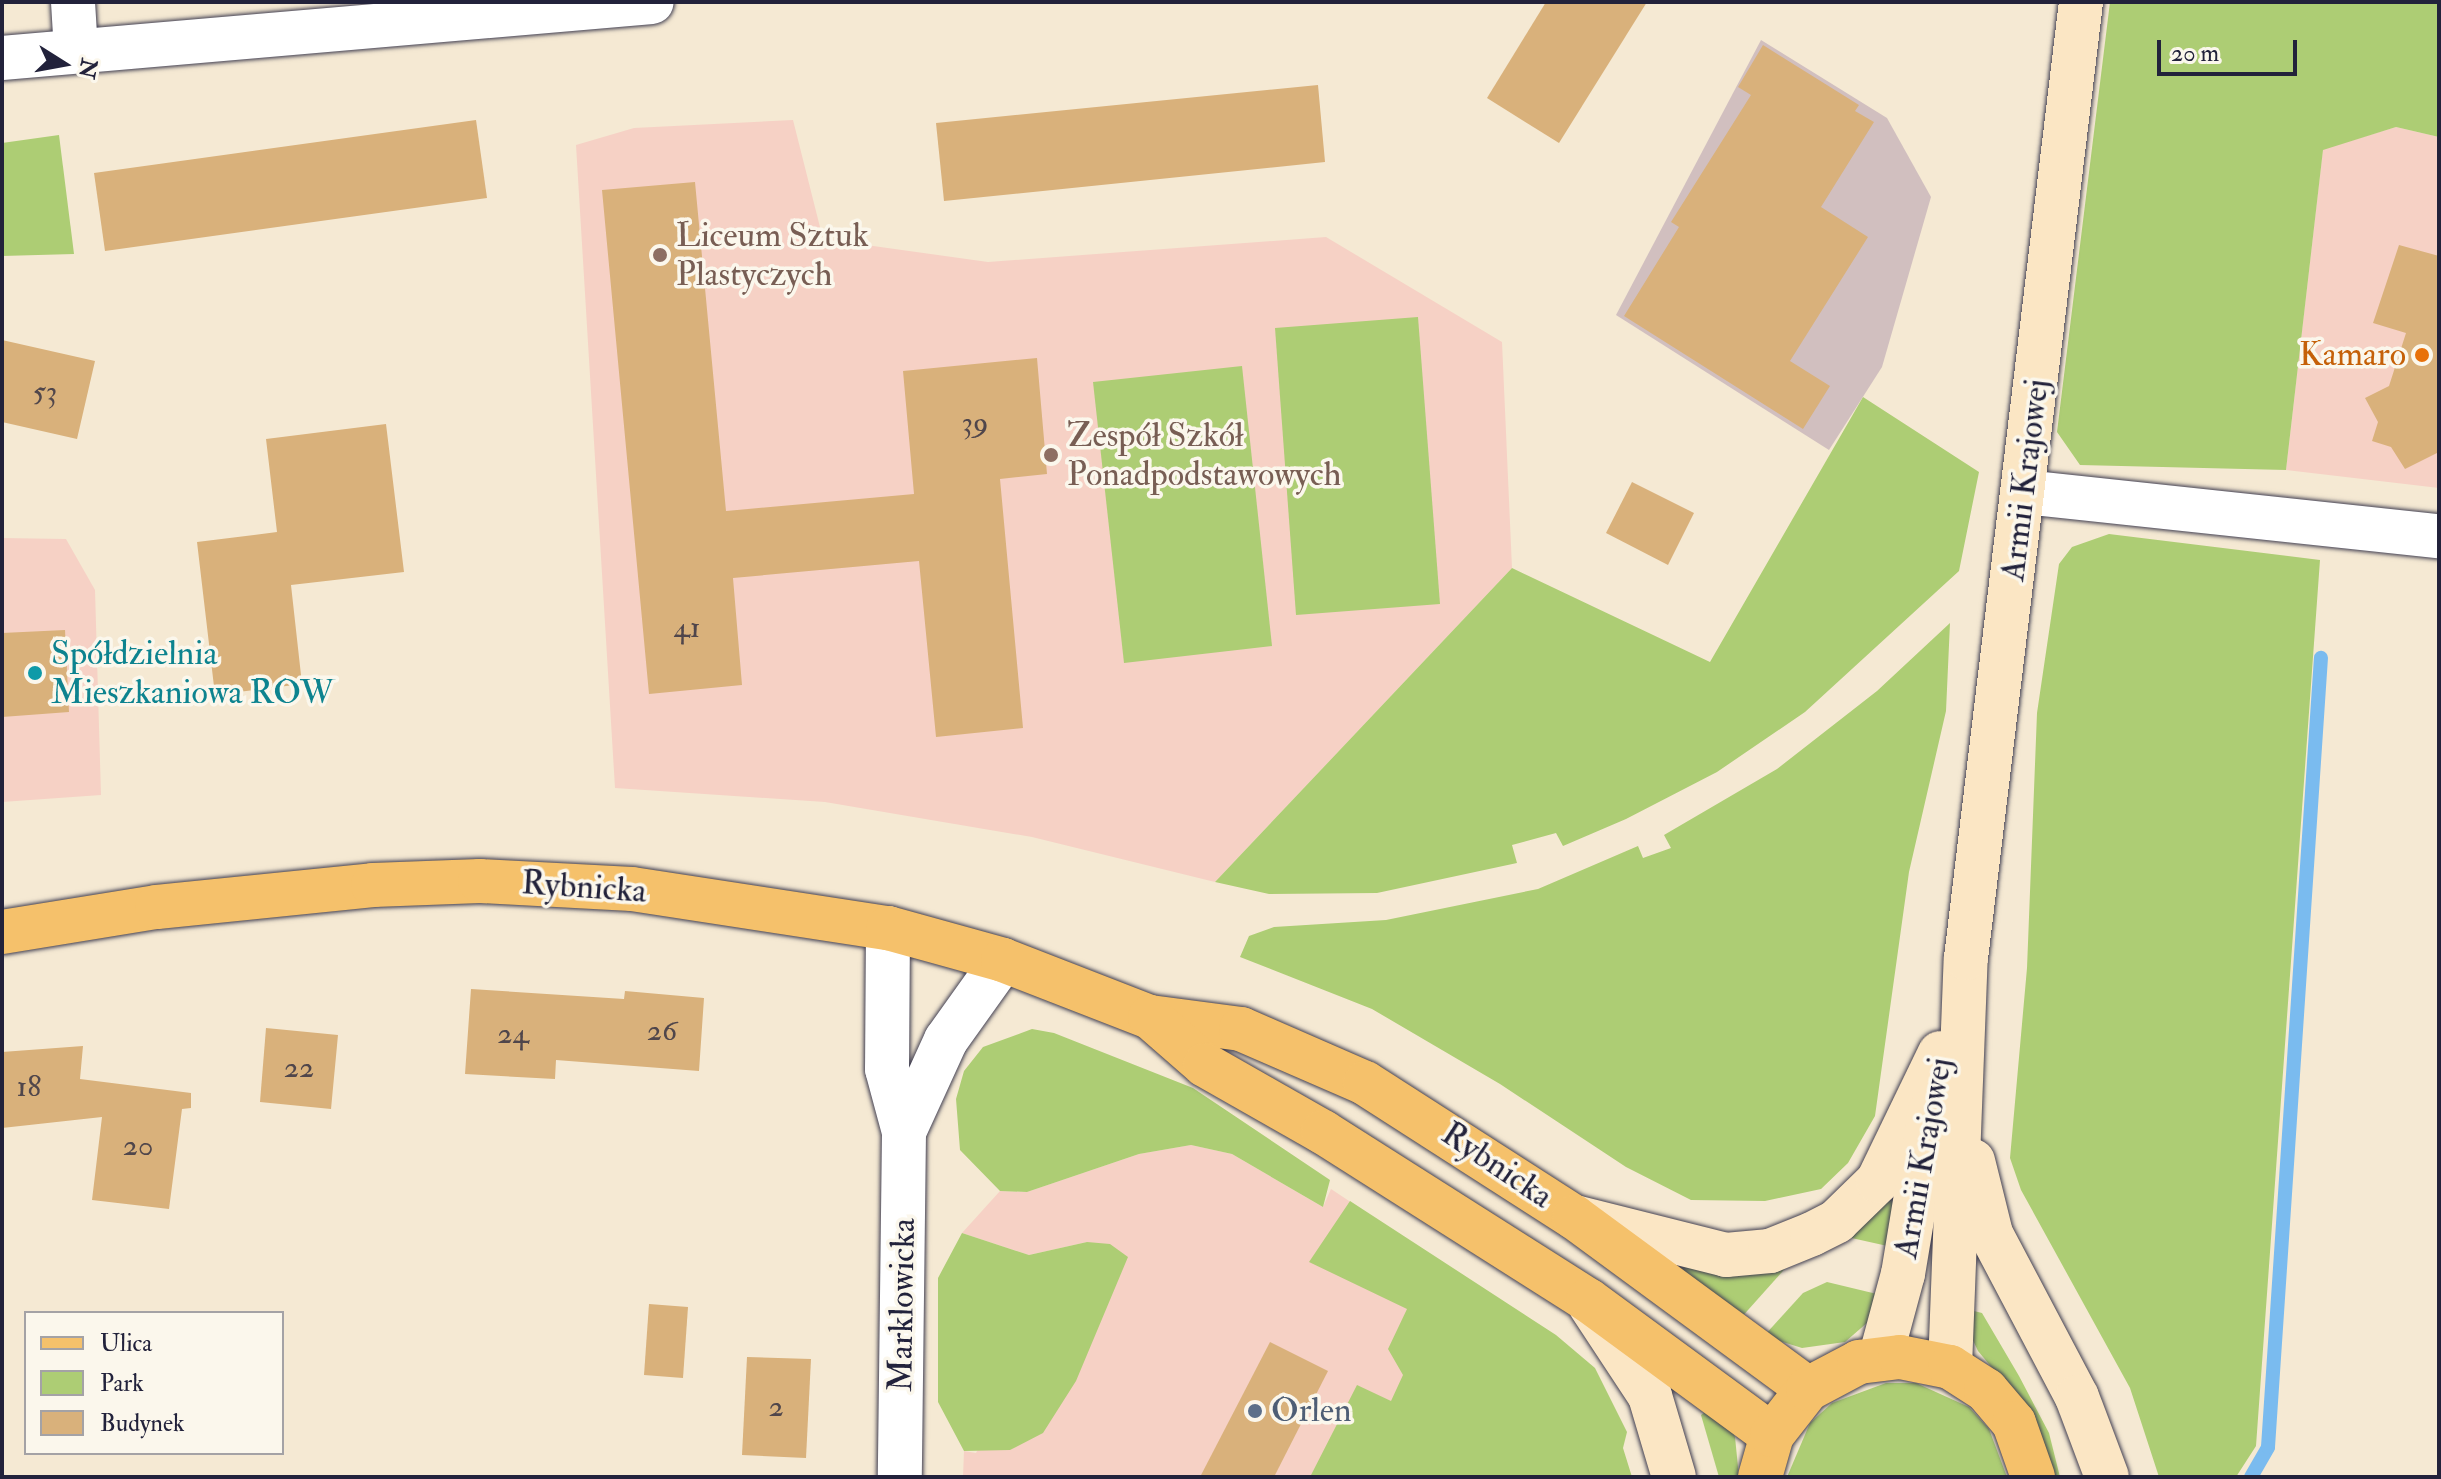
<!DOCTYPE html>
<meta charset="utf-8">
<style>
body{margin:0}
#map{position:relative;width:2441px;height:1479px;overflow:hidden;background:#f5e9d3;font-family:"IM FELL Double Pica",serif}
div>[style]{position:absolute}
.built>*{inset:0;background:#f6d1c5}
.industrial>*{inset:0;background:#d1bfbf}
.green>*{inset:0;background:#adcd74}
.stream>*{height:14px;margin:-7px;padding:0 7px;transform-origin:7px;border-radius:7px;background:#7abbef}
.building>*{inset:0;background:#d9b17b}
.roads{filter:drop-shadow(0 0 2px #424052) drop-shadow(0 0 2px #424052)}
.street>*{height:44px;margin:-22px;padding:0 22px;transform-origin:22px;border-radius:22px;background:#fff}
.secondary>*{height:44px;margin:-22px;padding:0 22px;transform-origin:22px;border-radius:22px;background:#fbe6c4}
.primary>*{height:44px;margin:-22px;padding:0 22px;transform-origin:22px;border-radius:22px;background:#f5c16b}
.dots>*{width:22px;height:22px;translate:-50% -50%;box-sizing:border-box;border:4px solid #fbf7ec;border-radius:50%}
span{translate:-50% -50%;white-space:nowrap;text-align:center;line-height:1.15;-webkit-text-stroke:7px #fbf7ec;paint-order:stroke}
.number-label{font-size:30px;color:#50464b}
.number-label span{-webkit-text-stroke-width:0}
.education-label{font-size:34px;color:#785e54}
.left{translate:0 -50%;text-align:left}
.food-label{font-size:34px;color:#c56008}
.right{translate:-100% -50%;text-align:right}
.street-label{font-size:34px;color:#22223b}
.culture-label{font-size:34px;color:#0d838f}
.service-label{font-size:34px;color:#4e5e75}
.frame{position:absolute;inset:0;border:4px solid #22223b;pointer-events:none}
.legend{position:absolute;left:24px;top:1311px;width:260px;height:144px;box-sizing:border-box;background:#fbf7ec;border:2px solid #a4a2a5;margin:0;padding:10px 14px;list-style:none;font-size:24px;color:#22223b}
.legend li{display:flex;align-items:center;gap:16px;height:40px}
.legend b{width:40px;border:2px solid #a4a2a5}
.north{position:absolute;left:24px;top:24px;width:80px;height:80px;-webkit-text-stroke:6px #fbf7ec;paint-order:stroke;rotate:101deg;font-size:22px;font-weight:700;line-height:32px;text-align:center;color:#22223b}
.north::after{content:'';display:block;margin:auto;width:28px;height:36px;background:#22223b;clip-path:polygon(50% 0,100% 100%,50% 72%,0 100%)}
.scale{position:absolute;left:2157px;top:40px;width:140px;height:36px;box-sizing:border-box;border:4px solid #22223b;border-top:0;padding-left:10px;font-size:24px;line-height:28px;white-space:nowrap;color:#22223b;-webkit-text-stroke:6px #fbf7ec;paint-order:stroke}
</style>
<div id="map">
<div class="built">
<div style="clip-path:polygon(793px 120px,823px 239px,988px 262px,1326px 237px,1502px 342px,1512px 568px,1215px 882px,1032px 837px,825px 802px,615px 788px,576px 145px,634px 128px)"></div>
<div style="clip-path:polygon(2396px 127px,2439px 137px,2439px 488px,2286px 470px,2323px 149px)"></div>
<div style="clip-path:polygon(2px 538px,66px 539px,95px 590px,101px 795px,2px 802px)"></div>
<div style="clip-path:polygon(1191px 1145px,1232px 1154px,1323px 1207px,1331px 1189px,1500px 1301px,1410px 1477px,963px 1477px,964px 1451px,976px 1453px,1087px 1242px,1029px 1255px,962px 1233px,1000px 1191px,1027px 1192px,1139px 1154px)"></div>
</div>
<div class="industrial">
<div style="clip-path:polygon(1761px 40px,1887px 118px,1931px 197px,1882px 367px,1829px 450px,1616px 315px)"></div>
</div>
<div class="green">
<div style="clip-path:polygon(2110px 2px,2439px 2px,2439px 137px,2396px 127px,2323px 150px,2286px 470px,2080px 465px,2057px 432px)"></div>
<div style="clip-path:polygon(59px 135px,74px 254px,2px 256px,2px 143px)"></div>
<div style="clip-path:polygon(1418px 317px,1440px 604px,1296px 615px,1275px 328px)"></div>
<div style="clip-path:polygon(1242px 366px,1272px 646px,1124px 663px,1093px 382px)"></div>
<div style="clip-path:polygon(1863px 397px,1979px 472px,1959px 571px,1805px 712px,1717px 772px,1626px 819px,1563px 846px,1556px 833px,1512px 845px,1517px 863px,1377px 893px,1269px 894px,1215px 882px,1512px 568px,1710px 662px)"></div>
<div style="clip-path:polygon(2109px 534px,2320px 560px,2256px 1446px,2236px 1477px,2159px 1477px,2130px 1388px,2021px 1190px,2010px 1158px,2027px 968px,2037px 713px,2059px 564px,2072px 547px)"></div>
<div style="clip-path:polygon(1950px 623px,1946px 711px,1909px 872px,1875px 1116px,1848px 1163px,1821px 1189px,1765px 1201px,1691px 1200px,1626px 1167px,1500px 1084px,1372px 1009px,1240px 957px,1249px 936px,1274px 927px,1386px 920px,1538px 889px,1638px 846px,1643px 858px,1671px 848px,1664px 835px,1777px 769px,1877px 691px)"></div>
<div style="clip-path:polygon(1032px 1029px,1054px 1033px,1193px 1088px,1330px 1180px,1323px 1207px,1232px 1154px,1191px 1145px,1139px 1154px,1027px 1192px,1000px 1191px,960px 1150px,956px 1099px,964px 1071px,983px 1047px)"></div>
<div style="clip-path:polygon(1908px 1169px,1892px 1247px,1847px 1237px)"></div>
<div style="clip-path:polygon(1350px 1201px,1556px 1335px,1595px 1368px,1627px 1432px,1623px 1448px,1632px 1477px,1310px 1477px,1357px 1385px,1391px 1401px,1403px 1375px,1388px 1349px,1407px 1309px,1309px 1262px)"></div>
<div style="clip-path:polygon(962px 1233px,1029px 1255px,1087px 1242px,1110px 1244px,1128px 1257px,1076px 1381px,1043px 1433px,1010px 1450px,964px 1451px,938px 1402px,938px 1278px)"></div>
<div style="clip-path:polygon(1790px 1263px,1740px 1319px,1675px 1273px,1680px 1267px)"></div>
<div style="clip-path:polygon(1827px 1282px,1881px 1295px,1868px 1322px,1845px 1342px,1802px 1348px,1764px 1336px,1803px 1293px)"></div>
<div style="clip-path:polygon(1970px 1310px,1982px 1313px,2019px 1376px,2049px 1433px,2060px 1477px,2051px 1477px,2024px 1406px,1978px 1351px,1970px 1334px)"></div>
<div style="clip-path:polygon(1886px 1383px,1916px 1383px,1969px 1407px,1989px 1429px,2007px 1477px,1787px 1477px,1810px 1423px,1832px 1403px)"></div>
<div style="clip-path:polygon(1711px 1408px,1726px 1418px,1735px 1437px,1739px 1477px,1719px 1477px,1701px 1415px)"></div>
</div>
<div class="stream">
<div style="left:2251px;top:1477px;width:34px;rotate:-60deg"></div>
<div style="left:2268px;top:1447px;width:791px;rotate:-86.16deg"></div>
</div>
<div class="building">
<div style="clip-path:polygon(1546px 2px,1647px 2px,1559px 143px,1487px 98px)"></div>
<div style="clip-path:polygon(1763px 45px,1859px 105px,1855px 111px,1874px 122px,1821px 207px,1868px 237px,1790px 361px,1830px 386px,1803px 429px,1624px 316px,1679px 227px,1671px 222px,1751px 95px,1738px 87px)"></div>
<div style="clip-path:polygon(1318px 85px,1325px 162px,944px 201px,936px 123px)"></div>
<div style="clip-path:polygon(476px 120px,487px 198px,105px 251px,94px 173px)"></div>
<div style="clip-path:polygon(695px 182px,726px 511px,914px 494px,903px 371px,1037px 358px,1047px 474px,1000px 479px,1023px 728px,936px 737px,919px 561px,733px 578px,742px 685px,649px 694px,602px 190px)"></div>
<div style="clip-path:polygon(2399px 245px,2439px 256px,2439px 452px,2405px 469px,2391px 447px,2372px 441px,2378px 422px,2365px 398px,2389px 386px,2406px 333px,2373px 323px)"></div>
<div style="clip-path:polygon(2px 340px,95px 361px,77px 439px,2px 422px)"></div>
<div style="clip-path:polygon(386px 424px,404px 572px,291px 585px,302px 684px,215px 695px,197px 542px,277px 532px,266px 439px)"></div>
<div style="clip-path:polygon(1632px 482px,1694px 513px,1668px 565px,1606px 533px)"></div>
<div style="clip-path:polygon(65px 630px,69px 712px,2px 717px,2px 633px)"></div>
<div style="clip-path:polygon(471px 989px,624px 999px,625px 991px,704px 998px,699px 1071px,556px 1060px,555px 1079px,465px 1074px)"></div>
<div style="clip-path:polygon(266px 1028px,338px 1035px,331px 1109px,260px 1102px)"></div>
<div style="clip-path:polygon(83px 1046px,80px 1079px,191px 1093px,191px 1108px,182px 1109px,169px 1209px,92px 1200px,102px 1117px,2px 1128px,2px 1052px)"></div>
<div style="clip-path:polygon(649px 1304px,688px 1307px,683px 1378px,644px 1375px)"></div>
<div style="clip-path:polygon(1270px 1342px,1328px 1371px,1274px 1477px,1200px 1477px)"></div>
<div style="clip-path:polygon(747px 1357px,811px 1359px,806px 1458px,742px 1455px)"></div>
</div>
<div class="roads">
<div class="street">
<div style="left:73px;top:2px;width:49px;rotate:86.5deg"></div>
<div style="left:2px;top:58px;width:652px;rotate:-4.92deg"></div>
<div style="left:2024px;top:492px;width:417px;rotate:6.1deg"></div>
<div style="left:888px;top:928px;width:141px;rotate:90.4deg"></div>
<div style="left:887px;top:1069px;width:65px;rotate:74.9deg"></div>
<div style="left:904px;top:1132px;width:345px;rotate:90.7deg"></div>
<div style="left:904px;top:1132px;width:101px;rotate:-65.5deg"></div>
<div style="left:946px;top:1040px;width:98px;rotate:-54.5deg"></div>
</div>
<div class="secondary">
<div style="left:1973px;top:1161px;width:75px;rotate:76.1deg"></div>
<div style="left:1991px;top:1234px;width:184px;rotate:62.2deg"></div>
<div style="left:2077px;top:1397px;width:85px;rotate:69.4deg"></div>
<div style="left:1575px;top:1217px;width:156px;rotate:14.1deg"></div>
<div style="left:1726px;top:1255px;width:44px;rotate:-5.2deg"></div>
<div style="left:1770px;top:1251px;width:45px;rotate:-22deg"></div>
<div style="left:1812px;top:1234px;width:28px;rotate:-27deg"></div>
<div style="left:1837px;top:1221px;width:57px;rotate:-44.3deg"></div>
<div style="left:1878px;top:1181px;width:142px;rotate:-64.2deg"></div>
<div style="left:1590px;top:1305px;width:109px;rotate:56.6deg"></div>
<div style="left:1650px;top:1396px;width:84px;rotate:73.5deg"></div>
<div style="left:1880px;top:1359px;width:88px;rotate:-74.9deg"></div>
<div style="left:1903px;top:1274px;width:165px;rotate:-80.6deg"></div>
<div style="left:1950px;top:1367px;width:409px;rotate:-87.8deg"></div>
<div style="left:1966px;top:958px;width:963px;rotate:-83.14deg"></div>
</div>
<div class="primary">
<div style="left:2px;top:932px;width:157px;rotate:-9.2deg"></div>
<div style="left:157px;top:907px;width:217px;rotate:-5.8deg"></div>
<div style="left:373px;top:885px;width:107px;rotate:-2.1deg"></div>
<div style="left:480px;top:881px;width:152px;rotate:3deg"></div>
<div style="left:632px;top:889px;width:259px;rotate:8.7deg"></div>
<div style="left:888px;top:928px;width:119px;rotate:15.5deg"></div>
<div style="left:1003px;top:960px;width:158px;rotate:21.2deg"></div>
<div style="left:1150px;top:1017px;width:92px;rotate:7.5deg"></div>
<div style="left:1241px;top:1029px;width:135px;rotate:23.5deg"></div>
<div style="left:1365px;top:1083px;width:248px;rotate:32.7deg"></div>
<div style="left:1574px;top:1217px;width:290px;rotate:36.3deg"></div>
<div style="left:1150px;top:1017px;width:73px;rotate:41.1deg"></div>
<div style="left:1205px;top:1065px;width:136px;rotate:29.6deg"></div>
<div style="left:1323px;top:1132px;width:314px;rotate:32.4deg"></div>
<div style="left:1588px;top:1300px;width:228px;rotate:36.3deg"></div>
<div style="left:1760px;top:1477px;width:44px;rotate:-74.1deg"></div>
<div style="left:1772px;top:1435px;width:58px;rotate:-52deg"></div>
<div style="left:1808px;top:1389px;width:58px;rotate:-27.9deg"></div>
<div style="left:1859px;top:1362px;width:41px;rotate:-7deg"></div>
<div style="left:1900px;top:1357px;width:51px;rotate:11.3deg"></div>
<div style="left:1950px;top:1367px;width:43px;rotate:32.6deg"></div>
<div style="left:1986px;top:1390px;width:43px;rotate:49.7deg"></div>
<div style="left:2014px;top:1423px;width:57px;rotate:70.6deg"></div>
</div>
</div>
<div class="dots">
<div style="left:660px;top:255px;background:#8d6e63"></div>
<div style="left:2422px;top:355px;background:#e8710a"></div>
<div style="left:1051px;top:455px;background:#8d6e63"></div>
<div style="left:35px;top:673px;background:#0f9aa8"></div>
<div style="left:1255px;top:1411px;background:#5c6f8a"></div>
</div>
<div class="number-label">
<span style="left:45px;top:392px">53</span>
<span style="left:975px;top:423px">39</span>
<span style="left:687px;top:628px">41</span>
<span style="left:662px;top:1031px">26</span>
<span style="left:513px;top:1034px">24</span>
<span style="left:299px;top:1068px">22</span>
<span style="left:29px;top:1087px">18</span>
<span style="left:138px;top:1146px">20</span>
<span style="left:776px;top:1407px">2</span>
</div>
<div class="education-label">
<span class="left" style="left:676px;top:255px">Liceum Sztuk<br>Plastyczych</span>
<span class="left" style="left:1067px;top:455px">Zespół Szkół<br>Ponadpodstawowych</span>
</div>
<div class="food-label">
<span class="right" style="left:2406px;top:355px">Kamaro</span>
</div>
<div class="street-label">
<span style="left:2025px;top:480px;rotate:-83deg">Armii Krajowej</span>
<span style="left:584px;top:887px;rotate:4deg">Rybnicka</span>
<span style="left:1923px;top:1158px;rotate:-80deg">Armii Krajowej</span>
<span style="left:1497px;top:1165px;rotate:34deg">Rybnicka</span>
<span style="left:902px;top:1305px;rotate:-89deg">Marklowicka</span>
</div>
<div class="culture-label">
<span class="left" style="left:51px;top:673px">Spółdzielnia<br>Mieszkaniowa ROW</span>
</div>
<div class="service-label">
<span class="left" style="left:1271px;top:1411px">Orlen</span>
</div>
<div class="frame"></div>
<ul class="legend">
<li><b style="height:10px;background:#f5c16b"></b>Ulica</li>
<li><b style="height:22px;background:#adcd74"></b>Park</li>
<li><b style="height:22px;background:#d9b17b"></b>Budynek</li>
</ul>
<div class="north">N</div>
<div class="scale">20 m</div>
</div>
